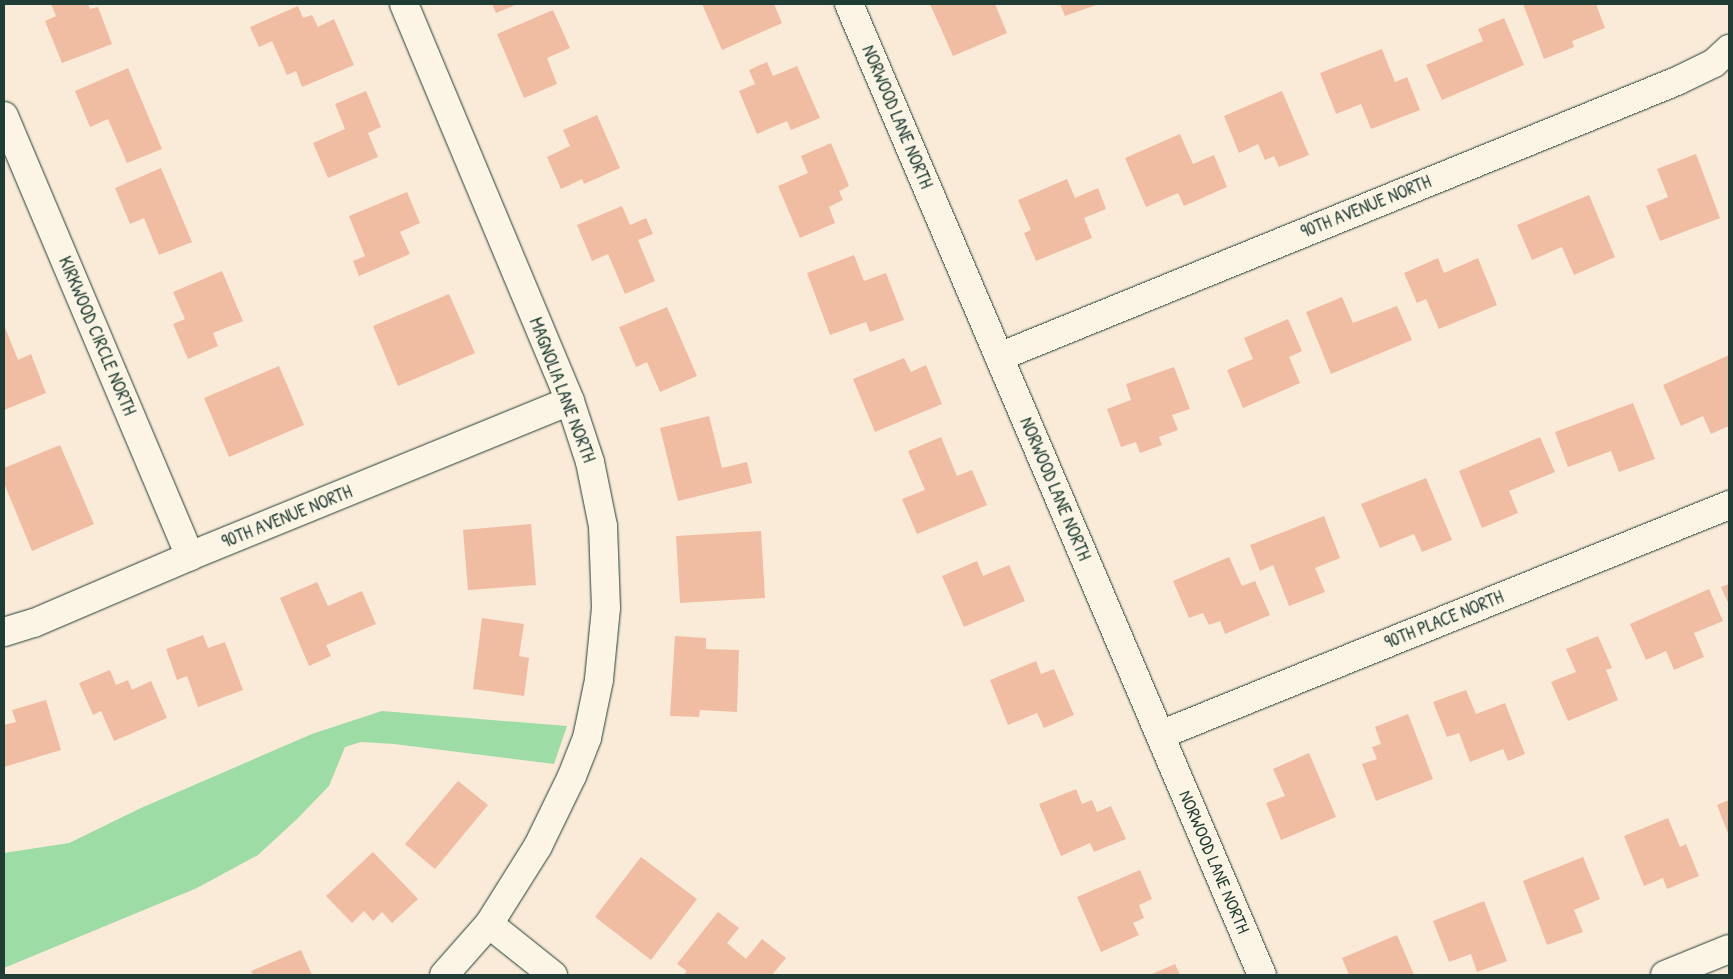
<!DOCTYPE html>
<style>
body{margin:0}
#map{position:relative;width:1733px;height:979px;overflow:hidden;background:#faead8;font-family:"Patrick Hand",sans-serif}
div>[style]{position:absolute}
.green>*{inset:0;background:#9edca5}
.building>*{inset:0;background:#f1bda2}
.roads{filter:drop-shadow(0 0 1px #1f3d34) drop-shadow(0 0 1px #1f3d34)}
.minor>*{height:28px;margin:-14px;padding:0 14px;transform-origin:14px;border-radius:14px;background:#fcf5e5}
span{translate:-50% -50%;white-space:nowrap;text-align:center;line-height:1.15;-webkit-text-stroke:4px #fcf5e5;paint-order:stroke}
.street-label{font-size:18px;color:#1f3d34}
.frame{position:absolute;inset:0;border:5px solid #1f3d34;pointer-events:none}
</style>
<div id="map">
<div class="green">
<div style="clip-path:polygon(382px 711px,567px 726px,554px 764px,394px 744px,361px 742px,345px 747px,329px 786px,297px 819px,258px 855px,197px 888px,4px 968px,4px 853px,69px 843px,141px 808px,312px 734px)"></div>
</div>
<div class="building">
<div style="clip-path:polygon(51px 4px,88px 4px,90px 9px,98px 7px,112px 44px,62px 63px,45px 21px,56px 16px)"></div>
<div style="clip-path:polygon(492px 4px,518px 4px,496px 13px)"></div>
<div style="clip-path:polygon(702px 4px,774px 4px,782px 23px,722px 50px)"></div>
<div style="clip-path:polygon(930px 4px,995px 4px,1007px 33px,953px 56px)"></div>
<div style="clip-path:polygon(1060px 4px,1099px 4px,1065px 16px)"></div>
<div style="clip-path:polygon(1523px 4px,1596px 4px,1605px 28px,1572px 41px,1574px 47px,1544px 59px)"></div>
<div style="clip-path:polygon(298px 6px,303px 18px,312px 15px,318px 27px,334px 19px,354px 65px,302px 87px,296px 71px,287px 75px,272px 41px,259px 47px,250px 27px)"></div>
<div style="clip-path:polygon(553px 10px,570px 48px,547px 58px,557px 84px,524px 98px,497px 34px)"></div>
<div style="clip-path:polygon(1504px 18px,1524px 65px,1442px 100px,1426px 65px,1483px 41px,1478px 29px)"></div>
<div style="clip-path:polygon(1382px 49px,1395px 82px,1407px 77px,1420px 110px,1371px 129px,1361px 104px,1336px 114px,1320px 73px)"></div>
<div style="clip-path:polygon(767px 62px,773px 76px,797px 66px,820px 118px,791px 130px,787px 121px,757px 134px,739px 91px,755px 84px,749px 70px)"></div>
<div style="clip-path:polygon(128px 68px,162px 149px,127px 163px,108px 119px,90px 127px,75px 91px)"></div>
<div style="clip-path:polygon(366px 91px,381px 127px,368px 133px,378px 157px,328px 178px,313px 143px,345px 129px,335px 104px)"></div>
<div style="clip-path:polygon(1282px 91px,1309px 155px,1279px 167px,1274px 156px,1265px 160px,1258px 144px,1239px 153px,1224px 116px)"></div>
<div style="clip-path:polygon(597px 115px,620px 168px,584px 184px,582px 179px,561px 189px,547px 157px,570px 146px,563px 130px)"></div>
<div style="clip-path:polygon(1180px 134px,1193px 164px,1214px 155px,1227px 187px,1184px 206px,1178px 193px,1146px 207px,1125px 158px)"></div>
<div style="clip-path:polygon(831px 143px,849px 186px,839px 191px,843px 200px,829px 207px,835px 223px,800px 238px,778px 186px,808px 173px,801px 156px)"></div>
<div style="clip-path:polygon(1696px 154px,1720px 218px,1660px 241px,1646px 206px,1668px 197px,1657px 169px)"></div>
<div style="clip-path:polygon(161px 168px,192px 242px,159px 255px,144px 218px,130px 224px,115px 188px)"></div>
<div style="clip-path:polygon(1067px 179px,1075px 198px,1098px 188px,1106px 209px,1084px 218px,1092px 238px,1036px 261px,1024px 233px,1031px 230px,1018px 200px)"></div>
<div style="clip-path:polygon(407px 192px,420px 223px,400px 232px,410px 254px,359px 276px,353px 261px,365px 256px,349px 216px)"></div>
<div style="clip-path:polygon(1589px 195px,1615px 257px,1574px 275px,1562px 247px,1532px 260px,1517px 225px)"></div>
<div style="clip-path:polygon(622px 206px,630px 225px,646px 218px,653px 234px,638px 240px,655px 281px,625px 294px,608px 254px,592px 261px,577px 225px)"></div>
<div style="clip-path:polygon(854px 255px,864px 281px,886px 273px,904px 320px,870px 332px,866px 322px,830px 335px,807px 273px)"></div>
<div style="clip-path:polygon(1438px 258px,1444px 273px,1478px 258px,1497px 305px,1439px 329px,1426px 299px,1417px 303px,1404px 273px)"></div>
<div style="clip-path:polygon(222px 271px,243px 321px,213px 333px,218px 346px,188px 359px,173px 324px,185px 319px,173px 292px)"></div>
<div style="clip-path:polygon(449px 294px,475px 353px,398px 386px,373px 326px)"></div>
<div style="clip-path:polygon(1342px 297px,1353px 323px,1397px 306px,1412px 340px,1331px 374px,1306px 312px)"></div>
<div style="clip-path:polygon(667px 307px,697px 376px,660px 392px,647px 362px,636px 367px,619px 327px)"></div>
<div style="clip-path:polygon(1288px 319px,1302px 351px,1289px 357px,1300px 383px,1243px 408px,1227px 370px,1253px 359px,1244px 338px)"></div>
<div style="clip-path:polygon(4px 325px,18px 360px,31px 354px,46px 393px,4px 410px)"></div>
<div style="clip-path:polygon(1729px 355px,1729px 426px,1711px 434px,1703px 416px,1681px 426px,1663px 385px)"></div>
<div style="clip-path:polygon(904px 358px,911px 372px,926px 365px,942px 404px,875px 432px,853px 379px)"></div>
<div style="clip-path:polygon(279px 366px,304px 425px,229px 457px,204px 398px)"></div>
<div style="clip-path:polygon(1174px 367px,1190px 409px,1172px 415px,1178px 430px,1159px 437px,1162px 445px,1140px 453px,1136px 442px,1121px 447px,1107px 409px,1131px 400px,1126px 384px)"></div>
<div style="clip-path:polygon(1633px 403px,1655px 459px,1619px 472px,1611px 451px,1568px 467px,1555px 432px)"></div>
<div style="clip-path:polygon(709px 416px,722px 468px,747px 462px,752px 483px,678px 501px,660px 428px)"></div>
<div style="clip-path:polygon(941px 437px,957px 476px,972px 470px,987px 505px,917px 534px,902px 499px,925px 490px,908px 451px)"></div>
<div style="clip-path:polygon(1540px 437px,1555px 472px,1509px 491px,1518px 513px,1482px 528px,1459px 471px)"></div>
<div style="clip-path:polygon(60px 445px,94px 524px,32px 551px,4px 483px,4px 468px)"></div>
<div style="clip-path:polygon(1426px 478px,1452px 540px,1422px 552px,1414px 534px,1380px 548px,1361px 504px)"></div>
<div style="clip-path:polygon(1324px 516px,1340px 558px,1315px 568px,1325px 592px,1289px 606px,1273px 565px,1260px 571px,1250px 545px)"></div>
<div style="clip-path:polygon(531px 524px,536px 585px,468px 590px,463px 530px)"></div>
<div style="clip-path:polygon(761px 531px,765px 598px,680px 603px,676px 536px)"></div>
<div style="clip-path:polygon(1229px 557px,1242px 586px,1255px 581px,1270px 615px,1225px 634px,1220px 621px,1209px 625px,1203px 613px,1189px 618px,1173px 581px)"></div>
<div style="clip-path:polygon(977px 561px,983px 576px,1009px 565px,1025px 601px,964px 627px,942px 576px)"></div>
<div style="clip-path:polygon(317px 582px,328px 606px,362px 591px,376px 624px,326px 645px,331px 656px,309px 666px,280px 598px)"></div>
<div style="clip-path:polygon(1729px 584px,1729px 605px,1721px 587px)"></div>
<div style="clip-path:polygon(1709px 589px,1723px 621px,1694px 633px,1704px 657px,1674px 670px,1666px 651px,1646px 660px,1630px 624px)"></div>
<div style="clip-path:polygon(482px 618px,524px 624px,519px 656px,529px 658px,524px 696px,473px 689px)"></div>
<div style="clip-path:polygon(203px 635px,208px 648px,225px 642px,243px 690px,198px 707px,187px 676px,177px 680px,166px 649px)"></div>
<div style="clip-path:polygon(675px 636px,706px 638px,706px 649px,739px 650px,737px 712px,700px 710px,699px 717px,670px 716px)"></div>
<div style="clip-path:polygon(1598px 636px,1612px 668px,1606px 670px,1618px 700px,1568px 721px,1551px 682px,1576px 672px,1566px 649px)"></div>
<div style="clip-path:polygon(1036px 661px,1041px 674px,1054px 669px,1074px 715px,1044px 728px,1037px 713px,1008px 725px,990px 680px)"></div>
<div style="clip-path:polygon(110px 670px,116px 685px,128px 680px,132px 690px,151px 681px,167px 718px,114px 741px,101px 711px,93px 715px,79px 683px)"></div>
<div style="clip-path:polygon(1466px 690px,1476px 714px,1505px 703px,1525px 754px,1508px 761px,1503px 749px,1470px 762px,1459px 733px,1447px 737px,1433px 702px)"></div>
<div style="clip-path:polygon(46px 700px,61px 750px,4px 767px,4px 725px,16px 722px,12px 710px)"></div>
<div style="clip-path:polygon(1408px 714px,1433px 779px,1376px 801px,1362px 764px,1377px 759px,1372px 747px,1381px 744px,1375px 727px)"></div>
<div style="clip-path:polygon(1309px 753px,1336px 817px,1281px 840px,1266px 803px,1285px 796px,1273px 769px)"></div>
<div style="clip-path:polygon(458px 781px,488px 805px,435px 869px,405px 844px)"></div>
<div style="clip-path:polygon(1076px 789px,1082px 804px,1092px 800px,1097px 812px,1111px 806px,1126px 839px,1094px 852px,1090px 843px,1061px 856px,1039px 804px)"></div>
<div style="clip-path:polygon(1729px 800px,1729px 836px,1717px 805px)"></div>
<div style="clip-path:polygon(1668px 818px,1680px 847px,1686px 844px,1699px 876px,1667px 889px,1663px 878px,1644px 886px,1624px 836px)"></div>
<div style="clip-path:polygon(373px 852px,418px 899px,392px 923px,382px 912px,373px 921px,364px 911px,352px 923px,326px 896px)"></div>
<div style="clip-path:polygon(641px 857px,697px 899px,651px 960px,595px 917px)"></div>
<div style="clip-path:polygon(1583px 857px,1600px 899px,1574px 910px,1583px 932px,1547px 945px,1523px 881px)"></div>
<div style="clip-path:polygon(1140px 870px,1152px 899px,1139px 905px,1144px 918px,1133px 923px,1139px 935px,1101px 952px,1077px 897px)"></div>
<div style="clip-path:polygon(1484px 901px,1507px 961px,1477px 972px,1471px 954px,1449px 962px,1433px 921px)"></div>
<div style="clip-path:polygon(718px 912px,739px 928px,727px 943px,746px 959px,762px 939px,786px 958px,772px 975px,684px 975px,687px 971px,677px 964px)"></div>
<div style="clip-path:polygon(1397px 935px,1414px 975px,1349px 975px,1342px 958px)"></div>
<div style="clip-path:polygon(301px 950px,312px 975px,253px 975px,251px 971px)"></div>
<div style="clip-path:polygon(1175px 964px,1180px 975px,1150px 975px)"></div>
</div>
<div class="roads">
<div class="minor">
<div style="left:404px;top:4px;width:430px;rotate:67.3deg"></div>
<div style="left:570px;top:401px;width:64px;rotate:71.8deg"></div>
<div style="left:590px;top:462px;width:65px;rotate:78.5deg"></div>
<div style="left:603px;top:526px;width:82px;rotate:87.9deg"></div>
<div style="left:606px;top:608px;width:72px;rotate:95.6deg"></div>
<div style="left:599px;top:680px;width:59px;rotate:101.7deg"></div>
<div style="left:587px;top:738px;width:41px;rotate:111.5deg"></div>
<div style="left:572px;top:776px;width:78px;rotate:115.9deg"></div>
<div style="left:538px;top:846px;width:92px;rotate:122.1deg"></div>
<div style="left:489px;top:924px;width:68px;rotate:131.4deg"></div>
<div style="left:849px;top:4px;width:1055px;rotate:66.96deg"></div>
<div style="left:4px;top:116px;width:478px;rotate:67.1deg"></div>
<div style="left:999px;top:357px;width:732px;rotate:-22.15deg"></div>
<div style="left:1677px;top:81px;width:41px;rotate:-25.9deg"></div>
<div style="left:1714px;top:63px;width:21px;rotate:-43deg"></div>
<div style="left:4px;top:632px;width:31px;rotate:-17deg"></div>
<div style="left:34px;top:623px;width:170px;rotate:-23.2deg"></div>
<div style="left:190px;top:556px;width:410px;rotate:-22.2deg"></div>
<div style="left:1160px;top:735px;width:614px;rotate:-22.01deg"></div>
<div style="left:489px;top:924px;width:82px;rotate:38.6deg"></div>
<div style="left:1665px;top:975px;width:69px;rotate:-22.1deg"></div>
</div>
</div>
<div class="street-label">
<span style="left:897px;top:117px;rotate:67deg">NORWOOD LANE NORTH</span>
<span style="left:1366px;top:207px;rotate:-22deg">90TH AVENUE NORTH</span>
<span style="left:97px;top:336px;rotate:67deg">KIRKWOOD CIRCLE NORTH</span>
<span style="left:562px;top:390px;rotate:69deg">MAGNOLIA LANE NORTH</span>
<span style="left:1055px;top:489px;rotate:67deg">NORWOOD LANE NORTH</span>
<span style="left:287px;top:517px;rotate:-22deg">90TH AVENUE NORTH</span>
<span style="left:1444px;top:620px;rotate:-22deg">90TH PLACE NORTH</span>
<span style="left:1214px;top:862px;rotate:67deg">NORWOOD LANE NORTH</span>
</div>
<div class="frame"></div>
</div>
